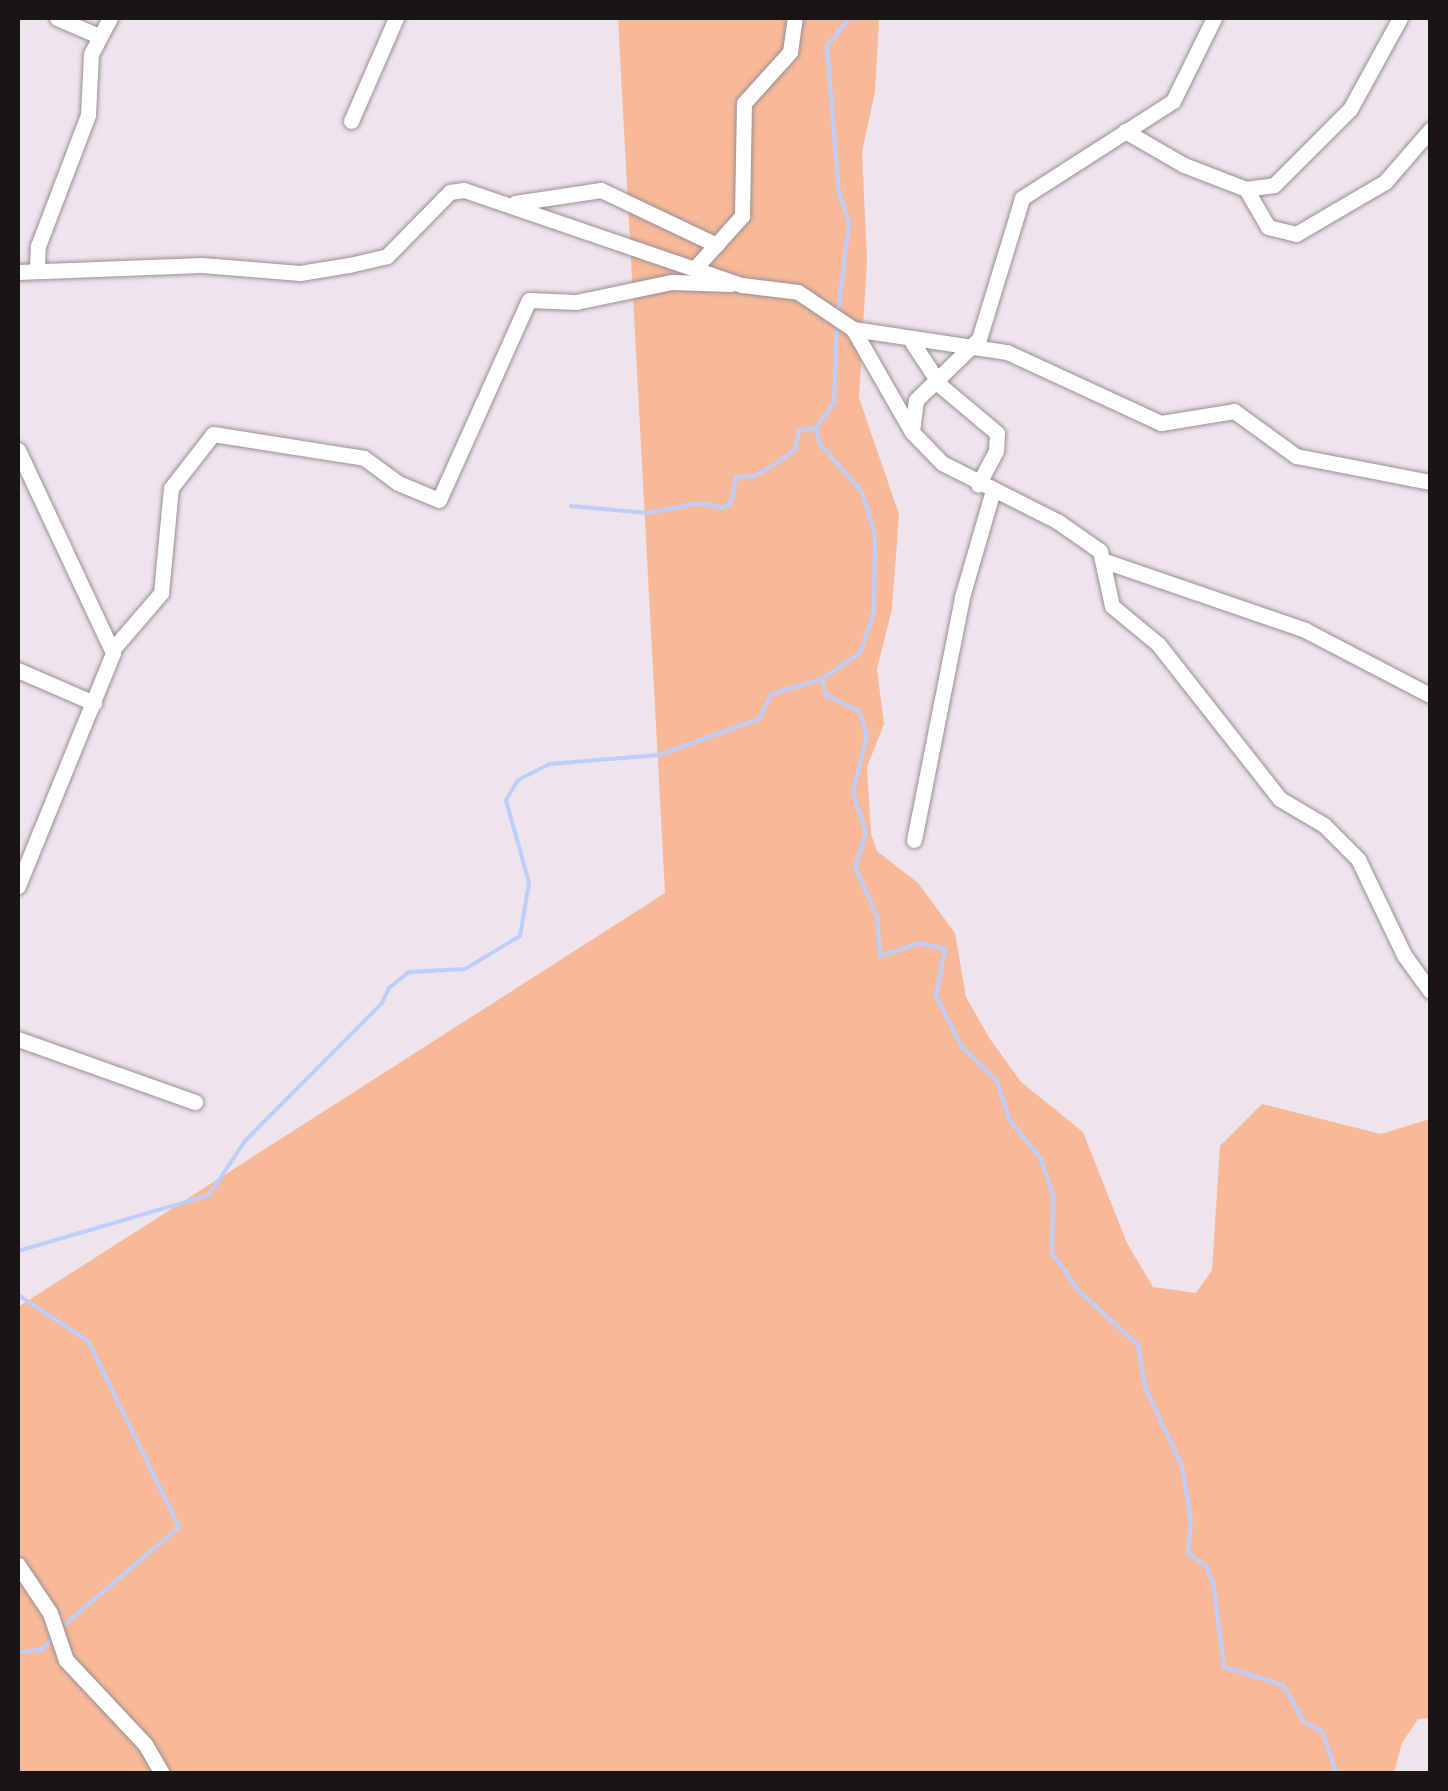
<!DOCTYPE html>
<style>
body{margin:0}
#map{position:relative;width:1448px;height:1791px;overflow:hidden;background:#efe4eb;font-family:"PT Serif",serif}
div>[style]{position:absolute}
.green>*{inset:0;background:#f8b998}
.stream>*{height:4px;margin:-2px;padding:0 2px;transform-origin:2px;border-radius:2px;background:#becefc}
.roads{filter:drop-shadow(0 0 2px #988e94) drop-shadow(0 0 2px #988e94)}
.minor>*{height:15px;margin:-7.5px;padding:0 7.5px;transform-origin:7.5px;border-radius:7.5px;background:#fff}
span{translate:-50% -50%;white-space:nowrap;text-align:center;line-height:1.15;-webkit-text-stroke:8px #efe4eb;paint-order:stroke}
.frame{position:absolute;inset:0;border:20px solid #191517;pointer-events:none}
</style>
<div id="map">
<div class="green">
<div style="clip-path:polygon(618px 18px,879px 18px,875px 92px,862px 152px,867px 259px,859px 398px,899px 514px,892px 609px,877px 669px,884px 724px,867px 767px,871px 834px,877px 851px,918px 883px,955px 933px,966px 997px,990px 1039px,1021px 1082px,1083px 1132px,1127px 1243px,1153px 1287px,1196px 1293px,1212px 1270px,1220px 1146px,1262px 1104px,1381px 1134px,1430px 1119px,1430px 1718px,1418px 1719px,1402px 1743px,1394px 1773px,18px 1773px,18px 1307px,665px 893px)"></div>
</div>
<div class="stream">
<div style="left:838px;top:314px;width:92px;rotate:-83.1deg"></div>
<div style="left:849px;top:223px;width:32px;rotate:-108deg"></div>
<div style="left:839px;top:193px;width:147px;rotate:-94.7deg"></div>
<div style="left:827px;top:46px;width:36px;rotate:-51deg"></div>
<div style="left:571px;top:506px;width:77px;rotate:5.2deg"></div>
<div style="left:648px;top:513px;width:53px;rotate:-10.9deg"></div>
<div style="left:700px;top:503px;width:24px;rotate:12deg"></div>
<div style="left:723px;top:508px;width:9px;rotate:-32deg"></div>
<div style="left:731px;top:503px;width:26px;rotate:-79deg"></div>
<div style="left:736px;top:477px;width:19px;rotate:-3deg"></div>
<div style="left:755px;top:476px;width:27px;rotate:-31deg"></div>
<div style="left:778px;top:462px;width:21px;rotate:-35deg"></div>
<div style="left:795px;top:450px;width:19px;rotate:-78deg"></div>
<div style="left:799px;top:431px;width:16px;rotate:-11deg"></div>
<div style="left:822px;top:680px;width:16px;rotate:75deg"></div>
<div style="left:826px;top:695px;width:37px;rotate:26deg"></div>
<div style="left:859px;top:711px;width:25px;rotate:72deg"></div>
<div style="left:867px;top:735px;width:59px;rotate:103.8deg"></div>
<div style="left:853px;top:792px;width:43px;rotate:72.4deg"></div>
<div style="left:866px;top:833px;width:36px;rotate:108deg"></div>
<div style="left:855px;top:867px;width:54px;rotate:65.8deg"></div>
<div style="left:877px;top:916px;width:40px;rotate:85.7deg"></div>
<div style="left:880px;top:956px;width:42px;rotate:-18deg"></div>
<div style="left:920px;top:943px;width:26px;rotate:13deg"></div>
<div style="left:945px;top:949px;width:48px;rotate:100.8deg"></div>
<div style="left:936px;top:996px;width:57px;rotate:63deg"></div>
<div style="left:962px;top:1047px;width:49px;rotate:44.2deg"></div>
<div style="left:997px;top:1081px;width:40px;rotate:72deg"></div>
<div style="left:1009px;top:1119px;width:51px;rotate:51.3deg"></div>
<div style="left:1041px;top:1159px;width:39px;rotate:72deg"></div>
<div style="left:1053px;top:1196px;width:57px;rotate:91deg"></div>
<div style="left:1052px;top:1253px;width:47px;rotate:54.6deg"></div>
<div style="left:1079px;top:1291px;width:80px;rotate:42.5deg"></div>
<div style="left:1138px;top:1345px;width:43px;rotate:80.5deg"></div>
<div style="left:1145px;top:1387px;width:87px;rotate:64.9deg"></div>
<div style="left:1182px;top:1466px;width:55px;rotate:80.5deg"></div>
<div style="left:1191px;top:1520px;width:33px;rotate:95deg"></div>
<div style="left:1188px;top:1553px;width:22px;rotate:36deg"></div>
<div style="left:1206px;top:1566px;width:17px;rotate:66deg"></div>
<div style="left:1213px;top:1582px;width:86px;rotate:82.6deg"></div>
<div style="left:1224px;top:1667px;width:62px;rotate:17deg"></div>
<div style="left:1283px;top:1685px;width:43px;rotate:60.4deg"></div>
<div style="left:1304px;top:1722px;width:20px;rotate:27deg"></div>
<div style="left:1322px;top:1731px;width:46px;rotate:70.8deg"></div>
<div style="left:18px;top:1251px;width:199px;rotate:-16.3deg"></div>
<div style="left:209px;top:1195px;width:65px;rotate:-56.3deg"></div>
<div style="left:245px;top:1141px;width:194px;rotate:-45.2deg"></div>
<div style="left:382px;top:1003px;width:17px;rotate:-65deg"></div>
<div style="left:389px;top:988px;width:26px;rotate:-39deg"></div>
<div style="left:409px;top:972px;width:56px;rotate:-3.1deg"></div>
<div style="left:465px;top:969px;width:64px;rotate:-31deg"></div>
<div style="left:520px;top:936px;width:54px;rotate:-80.4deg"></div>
<div style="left:529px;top:883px;width:86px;rotate:-105.5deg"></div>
<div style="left:506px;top:800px;width:23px;rotate:-59deg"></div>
<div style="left:518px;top:780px;width:36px;rotate:-27deg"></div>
<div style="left:550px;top:764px;width:109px;rotate:-4.7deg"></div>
<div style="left:659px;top:755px;width:106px;rotate:-19.8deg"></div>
<div style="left:759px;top:719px;width:28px;rotate:-63deg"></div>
<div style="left:772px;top:694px;width:52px;rotate:-16.7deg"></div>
<div style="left:822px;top:679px;width:46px;rotate:-34.4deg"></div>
<div style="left:860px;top:653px;width:43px;rotate:-71.1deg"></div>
<div style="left:874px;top:612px;width:77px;rotate:-89.3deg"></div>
<div style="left:875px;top:535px;width:45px;rotate:-106.8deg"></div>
<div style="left:862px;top:492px;width:64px;rotate:-131.2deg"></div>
<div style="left:820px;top:444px;width:16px;rotate:-104deg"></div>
<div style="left:816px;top:428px;width:32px;rotate:-55deg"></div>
<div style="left:834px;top:402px;width:79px;rotate:-87.8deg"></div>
<div style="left:18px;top:1295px;width:84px;rotate:33.3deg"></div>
<div style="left:88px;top:1341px;width:207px;rotate:63.9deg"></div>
<div style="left:179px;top:1527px;width:154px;rotate:139.5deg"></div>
<div style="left:18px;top:1653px;width:25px;rotate:-9deg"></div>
<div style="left:43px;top:1649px;width:14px;rotate:-51deg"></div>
</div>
<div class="roads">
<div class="minor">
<div style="left:57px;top:18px;width:46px;rotate:23.2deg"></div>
<div style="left:351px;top:121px;width:112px;rotate:-66.4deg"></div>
<div style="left:1125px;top:131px;width:68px;rotate:30deg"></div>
<div style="left:1184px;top:165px;width:66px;rotate:21.2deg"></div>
<div style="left:1246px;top:189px;width:44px;rotate:59.9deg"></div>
<div style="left:1268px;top:227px;width:29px;rotate:14deg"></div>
<div style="left:1296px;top:234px;width:103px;rotate:-30.3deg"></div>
<div style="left:1385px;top:182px;width:69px;rotate:-49.1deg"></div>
<div style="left:1246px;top:189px;width:28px;rotate:-8deg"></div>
<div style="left:1274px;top:185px;width:107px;rotate:-45deg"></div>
<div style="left:1350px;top:109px;width:104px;rotate:-61.2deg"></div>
<div style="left:515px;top:203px;width:87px;rotate:-8.6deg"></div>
<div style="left:601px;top:190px;width:128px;rotate:25.4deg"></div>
<div style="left:696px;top:267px;width:69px;rotate:-48deg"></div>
<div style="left:742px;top:216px;width:113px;rotate:-89deg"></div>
<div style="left:744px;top:103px;width:69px;rotate:-48deg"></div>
<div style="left:790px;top:52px;width:34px;rotate:-82deg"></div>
<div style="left:37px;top:269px;width:23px;rotate:-88deg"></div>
<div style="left:38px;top:246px;width:140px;rotate:-69.1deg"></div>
<div style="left:88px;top:115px;width:61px;rotate:-87.2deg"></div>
<div style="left:91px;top:54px;width:41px;rotate:-62.2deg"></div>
<div style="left:18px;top:272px;width:184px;rotate:-2.2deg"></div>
<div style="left:202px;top:265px;width:98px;rotate:4.7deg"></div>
<div style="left:300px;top:273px;width:50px;rotate:-9.3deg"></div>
<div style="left:349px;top:265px;width:39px;rotate:-13deg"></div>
<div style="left:387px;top:256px;width:90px;rotate:-45.5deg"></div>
<div style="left:450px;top:192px;width:14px;rotate:-8deg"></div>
<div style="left:464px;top:190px;width:294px;rotate:18.9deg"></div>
<div style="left:742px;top:285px;width:56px;rotate:7.1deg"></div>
<div style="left:798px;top:292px;width:66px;rotate:33.9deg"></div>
<div style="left:853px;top:329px;width:119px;rotate:60.2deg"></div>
<div style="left:912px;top:432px;width:43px;rotate:45.9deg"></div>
<div style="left:942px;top:463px;width:129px;rotate:26.8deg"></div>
<div style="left:1057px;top:521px;width:52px;rotate:34.9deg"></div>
<div style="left:1100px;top:551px;width:56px;rotate:77.7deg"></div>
<div style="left:1112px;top:606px;width:60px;rotate:39.6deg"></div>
<div style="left:1158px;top:644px;width:197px;rotate:51.8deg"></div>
<div style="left:1280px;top:799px;width:51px;rotate:30.6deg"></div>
<div style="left:1324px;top:825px;width:48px;rotate:45deg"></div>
<div style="left:1358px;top:859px;width:106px;rotate:64.4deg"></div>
<div style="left:1404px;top:955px;width:44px;rotate:54.2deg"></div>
<div style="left:853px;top:329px;width:156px;rotate:8.5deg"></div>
<div style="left:1007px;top:352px;width:170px;rotate:24.8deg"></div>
<div style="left:1161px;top:423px;width:74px;rotate:-9.3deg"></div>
<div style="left:1234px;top:411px;width:77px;rotate:36deg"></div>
<div style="left:1296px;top:456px;width:136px;rotate:11deg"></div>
<div style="left:912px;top:342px;width:53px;rotate:56.6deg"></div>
<div style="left:941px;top:386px;width:73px;rotate:40deg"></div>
<div style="left:997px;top:433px;width:18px;rotate:93deg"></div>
<div style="left:996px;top:451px;width:38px;rotate:118deg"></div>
<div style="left:912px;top:432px;width:32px;rotate:-83deg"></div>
<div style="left:916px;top:400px;width:88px;rotate:-44.1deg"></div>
<div style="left:979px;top:339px;width:147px;rotate:-73deg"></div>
<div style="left:1022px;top:198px;width:179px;rotate:-32.7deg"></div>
<div style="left:1173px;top:101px;width:93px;rotate:-63.7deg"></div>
<div style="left:18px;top:450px;width:224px;rotate:64.9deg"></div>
<div style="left:113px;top:653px;width:252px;rotate:112.2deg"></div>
<div style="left:1102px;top:560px;width:215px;rotate:19deg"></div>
<div style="left:1305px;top:630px;width:141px;rotate:27.5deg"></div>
<div style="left:112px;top:650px;width:75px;rotate:-49.3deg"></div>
<div style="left:161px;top:593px;width:105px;rotate:-84.6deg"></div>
<div style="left:171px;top:488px;width:68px;rotate:-52.1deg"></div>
<div style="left:213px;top:434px;width:153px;rotate:9deg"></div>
<div style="left:364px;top:458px;width:42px;rotate:36.3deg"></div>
<div style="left:398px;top:483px;width:44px;rotate:22.5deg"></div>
<div style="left:439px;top:500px;width:219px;rotate:-65.8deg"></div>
<div style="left:529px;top:300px;width:47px;rotate:2.4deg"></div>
<div style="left:576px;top:302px;width:98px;rotate:-11.8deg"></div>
<div style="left:672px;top:282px;width:59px;rotate:1.9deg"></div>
<div style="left:18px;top:670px;width:83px;rotate:23.5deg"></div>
<div style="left:914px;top:840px;width:248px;rotate:-78.8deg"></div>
<div style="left:962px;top:597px;width:111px;rotate:-73.8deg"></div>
<div style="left:18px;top:1039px;width:188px;rotate:19.6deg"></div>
<div style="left:18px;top:1565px;width:58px;rotate:56.3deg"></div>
<div style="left:50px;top:1613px;width:50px;rotate:71.2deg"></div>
<div style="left:66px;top:1660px;width:115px;rotate:46.8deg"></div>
<div style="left:145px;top:1744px;width:34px;rotate:60deg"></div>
</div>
</div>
<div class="frame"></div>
</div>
